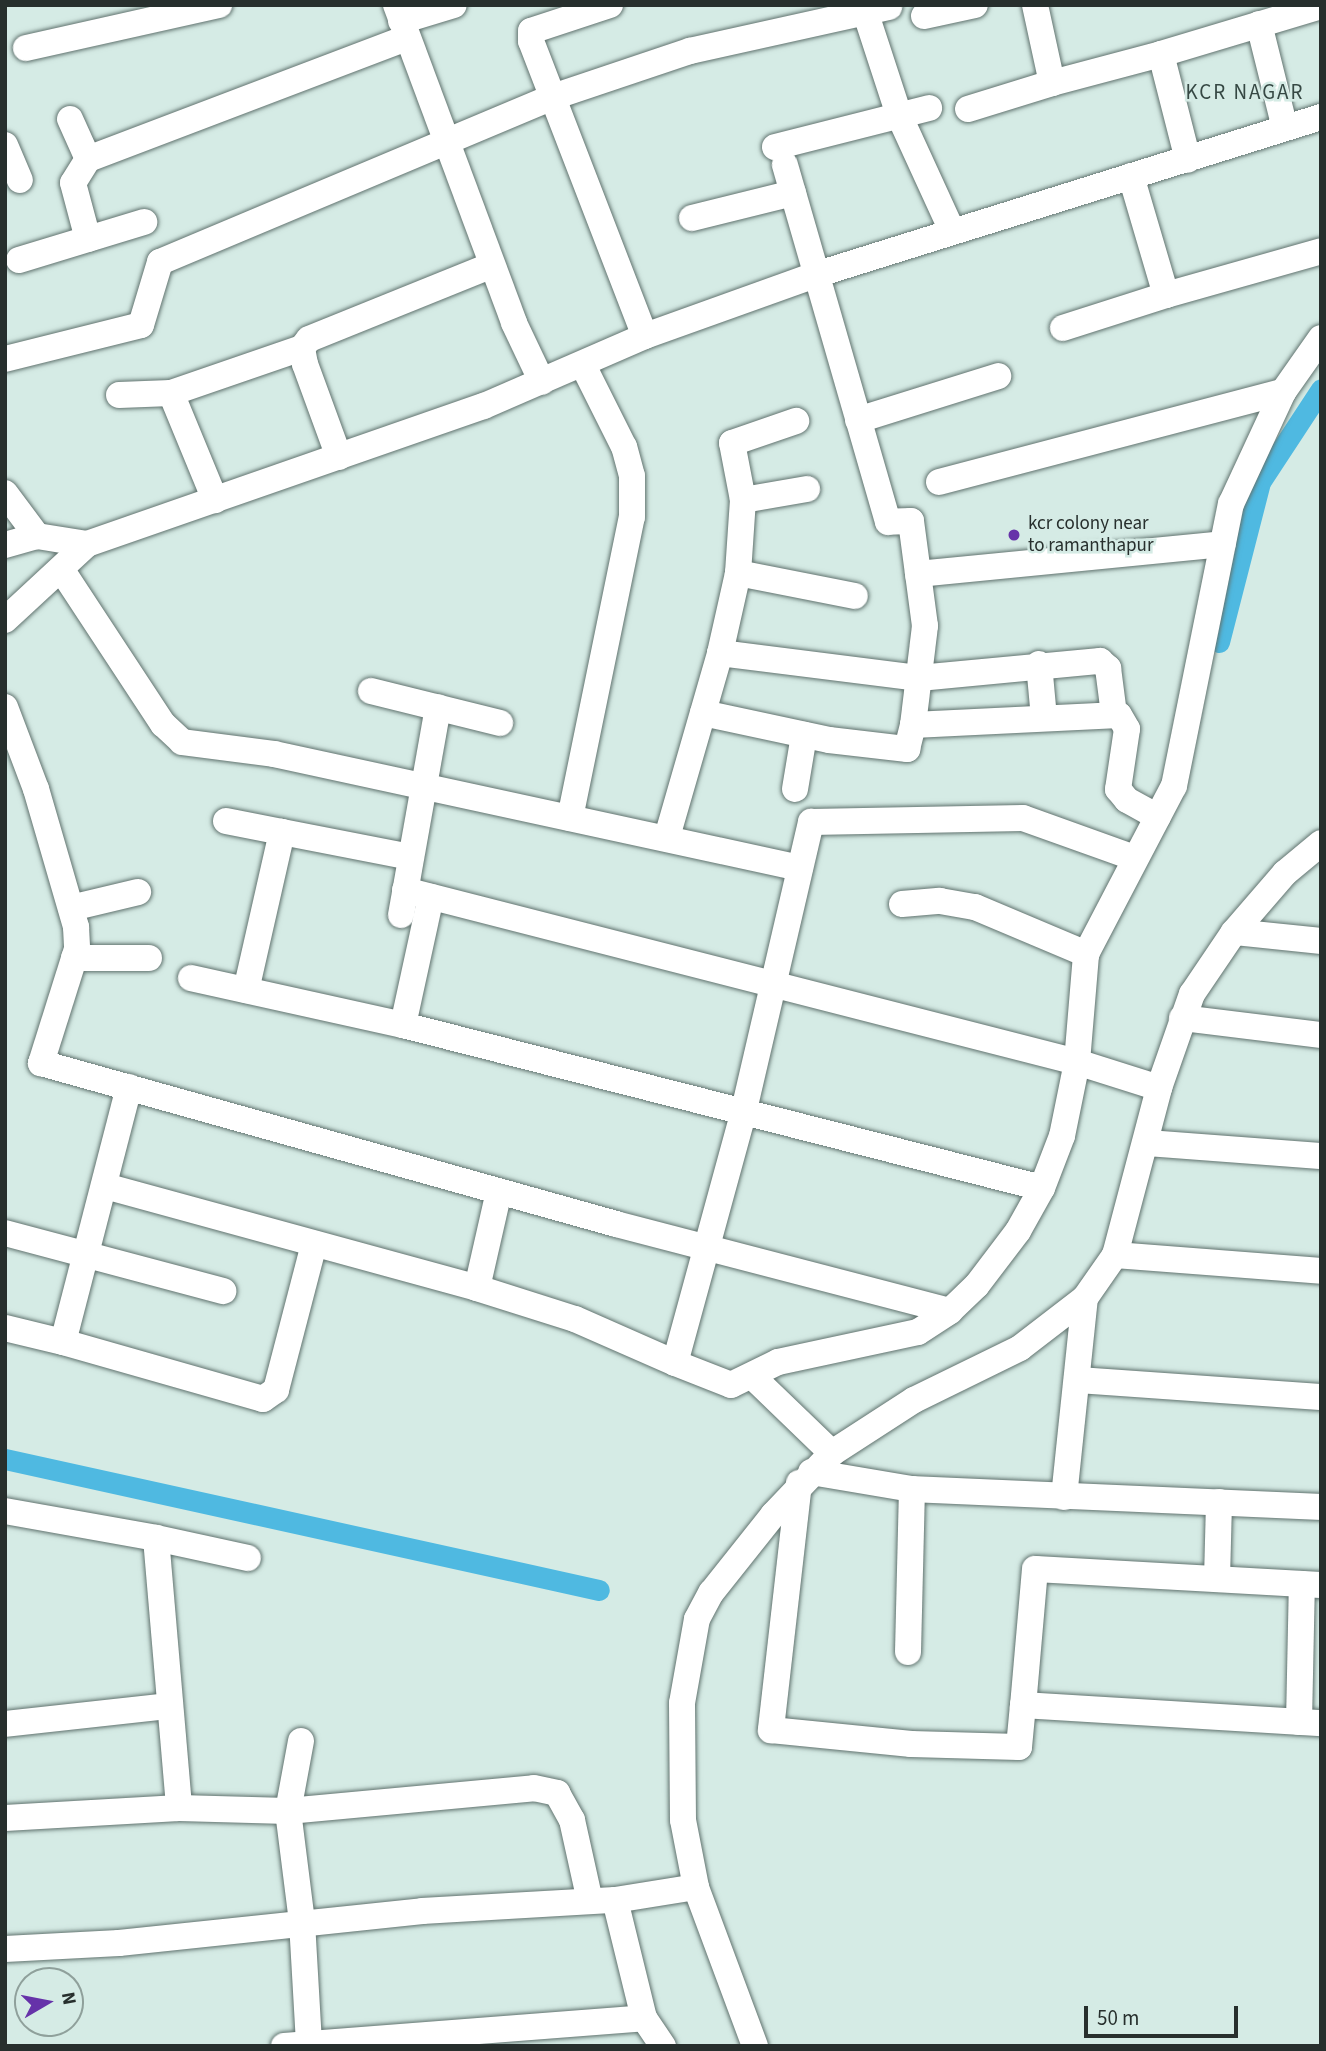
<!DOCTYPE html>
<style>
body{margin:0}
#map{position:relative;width:1326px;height:2051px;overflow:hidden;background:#d5ebe5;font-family:"Source Sans 3",sans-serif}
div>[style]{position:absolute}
.canal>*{height:21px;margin:-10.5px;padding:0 10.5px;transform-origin:10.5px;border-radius:10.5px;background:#4fb9e1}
.roads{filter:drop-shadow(0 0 2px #61736f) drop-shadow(0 0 2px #61736f)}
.minor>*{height:26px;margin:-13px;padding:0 13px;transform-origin:13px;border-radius:13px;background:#fff}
.dots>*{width:19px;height:19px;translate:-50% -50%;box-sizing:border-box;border:4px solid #d5ebe5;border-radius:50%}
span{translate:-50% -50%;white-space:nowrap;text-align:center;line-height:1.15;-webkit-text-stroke:5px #d5ebe5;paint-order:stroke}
.poi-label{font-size:19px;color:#272f2d}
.left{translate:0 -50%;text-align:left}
.neighbourhood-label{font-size:21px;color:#364844;letter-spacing:2px}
.frame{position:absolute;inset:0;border:7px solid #272f2d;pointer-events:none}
.north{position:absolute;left:14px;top:1967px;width:70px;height:70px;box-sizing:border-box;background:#d5ebe5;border:2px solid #8fa09b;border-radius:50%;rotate:80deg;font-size:19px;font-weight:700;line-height:28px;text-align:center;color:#272f2d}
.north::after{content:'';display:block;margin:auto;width:24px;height:32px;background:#6632a9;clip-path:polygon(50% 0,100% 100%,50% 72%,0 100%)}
.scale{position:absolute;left:1084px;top:2006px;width:154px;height:32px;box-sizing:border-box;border:4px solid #272f2d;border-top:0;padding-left:9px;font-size:21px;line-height:24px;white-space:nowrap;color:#272f2d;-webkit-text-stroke:5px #d5ebe5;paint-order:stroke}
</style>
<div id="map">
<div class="canal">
<div style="left:1219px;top:642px;width:165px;rotate:-75.6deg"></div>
<div style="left:1260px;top:482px;width:111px;rotate:-56.7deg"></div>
<div style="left:5px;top:1459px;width:608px;rotate:12.44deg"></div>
</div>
<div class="roads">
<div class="minor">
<div style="left:396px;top:5px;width:339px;rotate:69.6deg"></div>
<div style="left:514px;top:323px;width:65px;rotate:64.6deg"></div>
<div style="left:610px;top:5px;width:83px;rotate:161.8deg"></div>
<div style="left:531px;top:31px;width:10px;rotate:90deg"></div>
<div style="left:531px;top:41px;width:316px;rotate:68.9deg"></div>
<div style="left:863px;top:5px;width:116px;rotate:71.9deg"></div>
<div style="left:899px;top:115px;width:128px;rotate:65.4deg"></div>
<div style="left:1035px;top:5px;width:80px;rotate:77.7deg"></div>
<div style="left:1052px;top:83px;width:113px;rotate:-14.9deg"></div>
<div style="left:1161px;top:54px;width:109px;rotate:75.7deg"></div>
<div style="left:924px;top:16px;width:52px;rotate:-12.2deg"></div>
<div style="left:401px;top:21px;width:55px;rotate:-16.8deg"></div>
<div style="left:1259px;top:24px;width:107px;rotate:76deg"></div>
<div style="left:26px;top:48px;width:198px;rotate:-12.6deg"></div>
<div style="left:1161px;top:54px;width:167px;rotate:-16.7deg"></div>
<div style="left:968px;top:109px;width:88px;rotate:-17.2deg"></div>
<div style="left:70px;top:119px;width:44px;rotate:65.8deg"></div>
<div style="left:88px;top:159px;width:28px;rotate:122deg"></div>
<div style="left:73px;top:183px;width:58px;rotate:75deg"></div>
<div style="left:5px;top:145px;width:38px;rotate:67deg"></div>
<div style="left:775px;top:147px;width:159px;rotate:-14.2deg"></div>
<div style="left:88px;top:159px;width:341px;rotate:-20.8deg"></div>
<div style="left:1131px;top:176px;width:124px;rotate:73.6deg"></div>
<div style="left:1166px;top:295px;width:161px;rotate:-15.8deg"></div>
<div style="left:692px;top:218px;width:104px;rotate:-13.9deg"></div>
<div style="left:19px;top:260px;width:131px;rotate:-16.9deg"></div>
<div style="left:1063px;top:328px;width:108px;rotate:-17.8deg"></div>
<div style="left:5px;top:359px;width:140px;rotate:-14deg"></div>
<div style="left:141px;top:325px;width:66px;rotate:-73.2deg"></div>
<div style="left:160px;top:262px;width:426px;rotate:-22.8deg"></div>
<div style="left:553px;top:97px;width:145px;rotate:-18.6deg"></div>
<div style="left:690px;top:51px;width:204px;rotate:-12.5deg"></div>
<div style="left:171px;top:393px;width:116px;rotate:67.6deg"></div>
<div style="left:119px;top:395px;width:52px;rotate:-2.2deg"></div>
<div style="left:171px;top:393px;width:139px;rotate:-19deg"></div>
<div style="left:858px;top:420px;width:147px;rotate:-17.4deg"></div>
<div style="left:339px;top:457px;width:99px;rotate:-110.1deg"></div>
<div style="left:305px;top:364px;width:16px;rotate:-101deg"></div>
<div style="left:302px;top:348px;width:11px;rotate:-52deg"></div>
<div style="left:309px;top:339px;width:197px;rotate:-22deg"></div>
<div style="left:939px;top:482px;width:356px;rotate:-14.7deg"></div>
<div style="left:5px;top:493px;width:54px;rotate:53.3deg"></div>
<div style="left:37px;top:536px;width:51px;rotate:9.1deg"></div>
<div style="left:743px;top:500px;width:58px;rotate:-100.9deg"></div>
<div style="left:732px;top:443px;width:68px;rotate:-19deg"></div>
<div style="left:5px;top:545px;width:33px;rotate:-16deg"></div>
<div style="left:61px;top:569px;width:186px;rotate:56.7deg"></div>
<div style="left:163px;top:724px;width:26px;rotate:43deg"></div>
<div style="left:182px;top:742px;width:93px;rotate:7.4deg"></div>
<div style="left:274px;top:754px;width:538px;rotate:12.23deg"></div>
<div style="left:738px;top:573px;width:119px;rotate:11.1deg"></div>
<div style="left:918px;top:574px;width:306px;rotate:-5.6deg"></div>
<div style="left:5px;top:620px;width:112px;rotate:-42.8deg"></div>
<div style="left:87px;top:544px;width:420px;rotate:-19.2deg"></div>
<div style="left:484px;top:406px;width:176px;rotate:-23.5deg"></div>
<div style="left:645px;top:336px;width:181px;rotate:-19.7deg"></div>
<div style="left:815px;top:275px;width:530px;rotate:-17.34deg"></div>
<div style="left:720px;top:653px;width:201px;rotate:7.2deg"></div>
<div style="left:919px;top:678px;width:182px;rotate:-5.4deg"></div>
<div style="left:1100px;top:661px;width:11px;rotate:41deg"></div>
<div style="left:1108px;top:668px;width:46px;rotate:82.6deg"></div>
<div style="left:1039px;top:664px;width:54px;rotate:84.7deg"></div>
<div style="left:371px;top:691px;width:133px;rotate:13.9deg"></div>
<div style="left:5px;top:707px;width:88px;rotate:69.3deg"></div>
<div style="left:36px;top:789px;width:144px;rotate:73.8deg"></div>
<div style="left:76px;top:927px;width:22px;rotate:87deg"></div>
<div style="left:77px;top:949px;width:120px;rotate:107.5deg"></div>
<div style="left:41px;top:1063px;width:597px;rotate:15.64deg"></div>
<div style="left:616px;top:1224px;width:345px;rotate:14.6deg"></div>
<div style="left:703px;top:713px;width:129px;rotate:12.1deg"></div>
<div style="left:829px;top:740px;width:79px;rotate:6.6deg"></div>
<div style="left:907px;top:749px;width:25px;rotate:-76deg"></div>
<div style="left:913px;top:725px;width:100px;rotate:-83.1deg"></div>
<div style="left:925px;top:626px;width:106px;rotate:-97.6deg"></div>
<div style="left:911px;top:521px;width:23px;rotate:178deg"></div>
<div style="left:888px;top:522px;width:372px;rotate:-106.1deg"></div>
<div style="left:913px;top:725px;width:206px;rotate:-2.8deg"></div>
<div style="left:1119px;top:715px;width:16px;rotate:60deg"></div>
<div style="left:1127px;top:729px;width:61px;rotate:98.5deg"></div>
<div style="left:1118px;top:789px;width:14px;rotate:51deg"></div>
<div style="left:1127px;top:800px;width:35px;rotate:29deg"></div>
<div style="left:795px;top:789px;width:55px;rotate:-80.5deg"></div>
<div style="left:570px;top:818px;width:307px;rotate:-78.4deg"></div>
<div style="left:632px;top:517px;width:41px;rotate:-90deg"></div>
<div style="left:632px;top:476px;width:30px;rotate:-105deg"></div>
<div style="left:624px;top:447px;width:92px;rotate:-116.6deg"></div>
<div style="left:226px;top:821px;width:57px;rotate:11.1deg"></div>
<div style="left:282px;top:832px;width:162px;rotate:102.8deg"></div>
<div style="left:282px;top:832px;width:131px;rotate:11deg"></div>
<div style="left:667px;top:837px;width:191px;rotate:-73.9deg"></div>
<div style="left:720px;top:653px;width:82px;rotate:-77.3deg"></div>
<div style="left:738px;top:573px;width:73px;rotate:-86.1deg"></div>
<div style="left:743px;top:500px;width:65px;rotate:-9.8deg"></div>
<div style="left:405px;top:890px;width:694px;rotate:14.36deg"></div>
<div style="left:1077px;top:1062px;width:86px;rotate:17.6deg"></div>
<div style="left:902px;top:904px;width:38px;rotate:-5deg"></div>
<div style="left:940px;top:901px;width:36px;rotate:10deg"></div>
<div style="left:975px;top:907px;width:121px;rotate:22.9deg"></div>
<div style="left:71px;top:908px;width:69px;rotate:-13.4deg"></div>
<div style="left:401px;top:915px;width:211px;rotate:-79.9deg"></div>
<div style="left:1234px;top:932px;width:87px;rotate:5.9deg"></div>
<div style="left:74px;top:958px;width:75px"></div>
<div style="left:191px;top:978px;width:217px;rotate:12.5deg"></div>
<div style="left:403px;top:1025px;width:659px;rotate:14.31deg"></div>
<div style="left:1182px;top:1018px;width:140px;rotate:7deg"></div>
<div style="left:403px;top:1025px;width:131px;rotate:-77.7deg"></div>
<div style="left:129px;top:1087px;width:263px;rotate:104.5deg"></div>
<div style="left:63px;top:1342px;width:208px;rotate:15.9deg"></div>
<div style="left:263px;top:1399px;width:16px;rotate:-35deg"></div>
<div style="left:276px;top:1390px;width:151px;rotate:-75.4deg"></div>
<div style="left:1147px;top:1143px;width:174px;rotate:4.3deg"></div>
<div style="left:105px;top:1186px;width:386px;rotate:15.3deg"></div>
<div style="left:477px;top:1288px;width:103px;rotate:17.6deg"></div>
<div style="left:575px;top:1319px;width:109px;rotate:23.7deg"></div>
<div style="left:675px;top:1363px;width:262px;rotate:-74.7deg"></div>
<div style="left:744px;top:1110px;width:296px;rotate:-76.9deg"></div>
<div style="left:811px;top:822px;width:212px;rotate:-1.1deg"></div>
<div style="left:1023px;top:818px;width:119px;rotate:19.7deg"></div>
<div style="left:5px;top:1233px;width:226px;rotate:14.9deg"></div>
<div style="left:1115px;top:1255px;width:207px;rotate:4.4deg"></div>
<div style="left:477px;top:1288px;width:99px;rotate:-77.2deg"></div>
<div style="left:5px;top:1328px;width:60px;rotate:13.6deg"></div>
<div style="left:675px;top:1363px;width:60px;rotate:21.4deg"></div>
<div style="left:731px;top:1385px;width:52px;rotate:-26.1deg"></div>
<div style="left:778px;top:1362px;width:143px;rotate:-12.1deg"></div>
<div style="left:918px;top:1332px;width:38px;rotate:-33deg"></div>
<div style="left:950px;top:1311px;width:37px;rotate:-44deg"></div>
<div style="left:977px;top:1285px;width:68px;rotate:-52.8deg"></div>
<div style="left:1018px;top:1231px;width:49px;rotate:-60.8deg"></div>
<div style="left:1042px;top:1188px;width:56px;rotate:-69deg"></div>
<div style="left:1062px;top:1136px;width:76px;rotate:-78.5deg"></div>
<div style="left:1077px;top:1062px;width:108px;rotate:-85.2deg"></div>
<div style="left:1086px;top:954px;width:190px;rotate:-62.4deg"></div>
<div style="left:1174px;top:786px;width:288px;rotate:-78.6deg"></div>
<div style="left:1231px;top:504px;width:123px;rotate:-65.1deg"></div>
<div style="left:1283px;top:392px;width:66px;rotate:-54.9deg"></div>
<div style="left:753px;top:1377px;width:110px;rotate:43.9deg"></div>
<div style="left:1077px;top:1380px;width:245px;rotate:4deg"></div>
<div style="left:811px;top:1472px;width:102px;rotate:9.6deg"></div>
<div style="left:912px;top:1489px;width:409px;rotate:2.5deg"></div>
<div style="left:799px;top:1483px;width:249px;rotate:96.5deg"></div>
<div style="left:771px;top:1730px;width:141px;rotate:5.7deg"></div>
<div style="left:911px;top:1744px;width:108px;rotate:1.6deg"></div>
<div style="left:1019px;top:1747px;width:42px;rotate:-84.6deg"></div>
<div style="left:1064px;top:1497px;width:200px;rotate:-84deg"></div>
<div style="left:5px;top:1511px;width:153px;rotate:10.1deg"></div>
<div style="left:156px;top:1538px;width:271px;rotate:85.1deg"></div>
<div style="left:156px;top:1538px;width:94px;rotate:12.3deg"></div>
<div style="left:1217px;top:1579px;width:77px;rotate:-88.5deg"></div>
<div style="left:1321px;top:1585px;width:286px;rotate:-176.8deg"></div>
<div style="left:1035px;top:1569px;width:137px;rotate:95deg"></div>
<div style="left:1023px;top:1705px;width:299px;rotate:3.5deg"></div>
<div style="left:908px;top:1652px;width:163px;rotate:-88.6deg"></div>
<div style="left:1299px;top:1722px;width:138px;rotate:-88.8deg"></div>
<div style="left:5px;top:1724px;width:164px;rotate:-6.3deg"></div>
<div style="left:301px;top:1741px;width:71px;rotate:100.5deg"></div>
<div style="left:288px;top:1811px;width:247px;rotate:-5.3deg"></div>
<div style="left:534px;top:1788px;width:24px;rotate:12deg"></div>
<div style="left:557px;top:1793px;width:31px;rotate:61deg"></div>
<div style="left:572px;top:1820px;width:83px;rotate:77.5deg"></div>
<div style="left:5px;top:1818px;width:174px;rotate:-3.3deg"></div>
<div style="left:179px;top:1808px;width:109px;rotate:1.6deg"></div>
<div style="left:288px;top:1811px;width:112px;rotate:82.8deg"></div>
<div style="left:302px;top:1922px;width:123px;rotate:86.7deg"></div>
<div style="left:615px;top:1900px;width:122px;rotate:76.2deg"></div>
<div style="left:644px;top:2018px;width:34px;rotate:56deg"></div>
<div style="left:5px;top:1949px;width:114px;rotate:-3deg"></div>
<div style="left:119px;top:1943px;width:305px;rotate:-6deg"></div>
<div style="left:422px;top:1911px;width:193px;rotate:-3.3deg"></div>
<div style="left:615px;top:1900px;width:82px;rotate:-9.1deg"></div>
<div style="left:284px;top:2046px;width:361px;rotate:-4.4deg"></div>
<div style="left:755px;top:2046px;width:170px;rotate:-110.4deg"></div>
<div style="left:696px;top:1887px;width:68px;rotate:-101deg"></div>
<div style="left:683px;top:1820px;width:117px;rotate:-90.5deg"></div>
<div style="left:682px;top:1703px;width:85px;rotate:-79.9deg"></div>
<div style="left:697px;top:1619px;width:30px;rotate:-62deg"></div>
<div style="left:711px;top:1593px;width:100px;rotate:-51.5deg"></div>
<div style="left:773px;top:1515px;width:86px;rotate:-46.4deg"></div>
<div style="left:832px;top:1453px;width:98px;rotate:-32.9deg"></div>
<div style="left:914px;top:1400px;width:118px;rotate:-26.1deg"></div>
<div style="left:1020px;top:1348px;width:82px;rotate:-37.6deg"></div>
<div style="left:1085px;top:1298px;width:52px;rotate:-55.1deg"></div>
<div style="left:1115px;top:1255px;width:173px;rotate:-75.2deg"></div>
<div style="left:1159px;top:1088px;width:100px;rotate:-70.7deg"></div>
<div style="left:1192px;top:994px;width:75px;rotate:-55.9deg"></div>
<div style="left:1234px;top:932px;width:78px;rotate:-49.2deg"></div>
<div style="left:1285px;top:873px;width:47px;rotate:-39.8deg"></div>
</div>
</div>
<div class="dots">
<div style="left:1014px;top:535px;background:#6632a9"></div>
</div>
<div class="poi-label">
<span class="left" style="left:1028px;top:535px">kcr colony near<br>to ramanthapur</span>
</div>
<div class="neighbourhood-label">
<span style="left:1245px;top:92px">KCR NAGAR</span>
</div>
<div class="frame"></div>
<div class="north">N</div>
<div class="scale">50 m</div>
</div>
